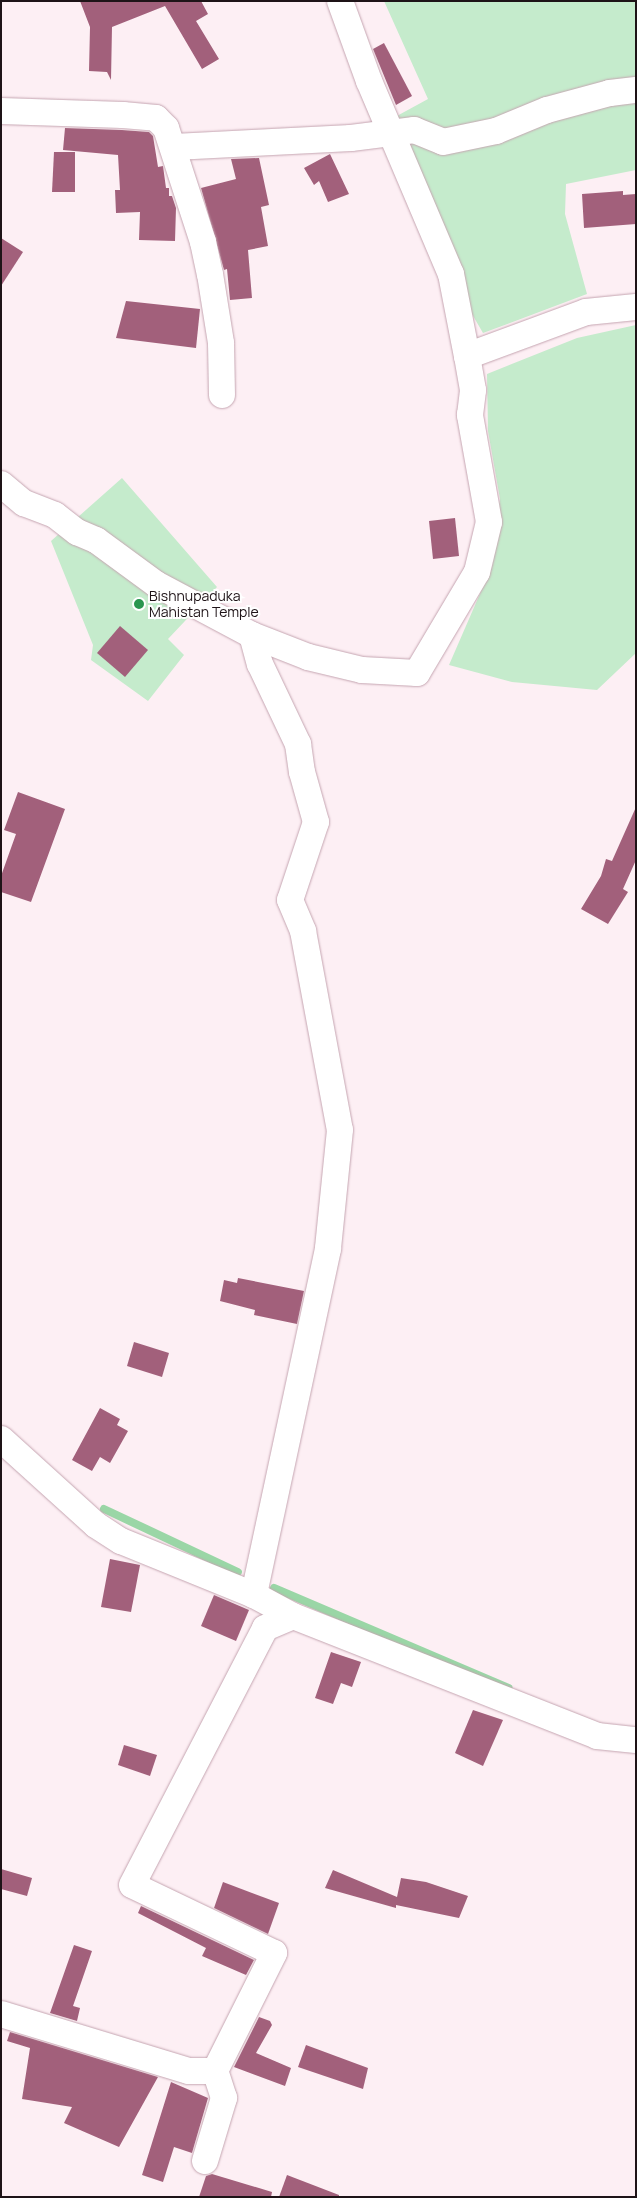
<!DOCTYPE html>
<style>
body{margin:0}
#map{position:relative;width:637px;height:2198px;overflow:hidden;background:#fdeff4;font-family:Manrope,sans-serif}
div>[style]{position:absolute}
.green>*{inset:0;background:#c5ebcc}
.stream>*{height:8px;margin:-4px;padding:0 4px;transform-origin:4px;border-radius:4px;background:#9ad6a6}
.building>*{inset:0;background:#a2607b}
.roads{filter:drop-shadow(0 0 1px #c5a5b1) drop-shadow(0 0 1px #c5a5b1)}
.street>*{height:26px;margin:-13px;padding:0 13px;transform-origin:13px;border-radius:13px;background:#fff}
.dots>*{width:14px;height:14px;translate:-50% -50%;box-sizing:border-box;border:2px solid #fff;border-radius:50%}
span{translate:-50% -50%;white-space:nowrap;text-align:center;line-height:1.15;-webkit-text-stroke:4px #fff;paint-order:stroke}
.poi-label{font-size:14px;color:#1e1317}
.left{translate:0 -50%;text-align:left}
.frame{position:absolute;inset:0;border:2px solid #1e1317;pointer-events:none}
</style>
<div id="map">
<div class="green">
<div style="clip-path:polygon(384px 1px,636px 1px,636px 170px,566px 184px,565px 214px,587px 294px,483px 333px,444px 266px,384px 123px,428px 99px)"></div>
<div style="clip-path:polygon(636px 325px,636px 653px,597px 690px,512px 682px,449px 665px,492px 566px,500px 499px,488px 431px,487px 374px,577px 338px)"></div>
<div style="clip-path:polygon(122px 478px,217px 587px,168px 639px,184px 655px,148px 701px,91px 660px,93px 645px,51px 541px)"></div>
</div>
<div class="stream">
<div style="left:104px;top:1509px;width:148px;rotate:25.2deg"></div>
<div style="left:274px;top:1588px;width:255px;rotate:23.1deg"></div>
</div>
<div class="building">
<div style="clip-path:polygon(80px 1px,201px 1px,208px 14px,196px 21px,219px 59px,202px 69px,165px 6px,112px 27px,111px 80px,107px 72px,89px 71px,90px 27px)"></div>
<div style="clip-path:polygon(384px 43px,412px 96px,396px 105px,373px 49px)"></div>
<div style="clip-path:polygon(65px 128px,122px 130px,149px 132px,153px 136px,158px 167px,163px 166px,166px 188px,169px 188px,169px 196px,172px 196px,176px 208px,175px 241px,139px 240px,140px 212px,116px 213px,115px 190px,120px 190px,118px 155px,63px 150px)"></div>
<div style="clip-path:polygon(54px 152px,75px 152px,75px 192px,52px 192px)"></div>
<div style="clip-path:polygon(330px 154px,349px 194px,328px 202px,319px 181px,314px 185px,304px 168px)"></div>
<div style="clip-path:polygon(259px 158px,269px 205px,261px 207px,268px 246px,248px 250px,252px 298px,230px 300px,227px 269px,224px 270px,201px 188px,236px 179px,231px 159px)"></div>
<div style="clip-path:polygon(623px 191px,623px 195px,636px 194px,636px 224px,584px 228px,582px 194px)"></div>
<div style="clip-path:polygon(1px 238px,23px 252px,1px 286px)"></div>
<div style="clip-path:polygon(126px 301px,200px 309px,196px 348px,116px 338px)"></div>
<div style="clip-path:polygon(455px 518px,459px 556px,433px 559px,429px 521px)"></div>
<div style="clip-path:polygon(120px 626px,148px 650px,125px 677px,97px 653px)"></div>
<div style="clip-path:polygon(18px 792px,65px 809px,31px 902px,1px 892px,1px 876px,16px 834px,4px 830px)"></div>
<div style="clip-path:polygon(636px 807px,636px 860px,623px 889px,628px 892px,608px 924px,581px 909px,601px 876px,606px 859px,612px 861px)"></div>
<div style="clip-path:polygon(238px 1278px,304px 1291px,297px 1324px,254px 1315px,255px 1310px,220px 1301px,224px 1280px,237px 1283px)"></div>
<div style="clip-path:polygon(134px 1342px,169px 1353px,162px 1377px,127px 1366px)"></div>
<div style="clip-path:polygon(100px 1408px,120px 1419px,117px 1425px,128px 1431px,110px 1463px,100px 1457px,92px 1471px,72px 1460px)"></div>
<div style="clip-path:polygon(110px 1559px,140px 1565px,131px 1612px,101px 1607px)"></div>
<div style="clip-path:polygon(214px 1595px,249px 1610px,236px 1641px,201px 1626px)"></div>
<div style="clip-path:polygon(331px 1652px,361px 1662px,352px 1687px,341px 1683px,333px 1704px,315px 1698px)"></div>
<div style="clip-path:polygon(473px 1710px,503px 1720px,483px 1766px,455px 1753px)"></div>
<div style="clip-path:polygon(124px 1745px,157px 1755px,150px 1776px,118px 1765px)"></div>
<div style="clip-path:polygon(1px 1869px,32px 1878px,27px 1896px,1px 1889px)"></div>
<div style="clip-path:polygon(333px 1870px,397px 1897px,401px 1878px,426px 1882px,468px 1896px,459px 1918px,396px 1905px,396px 1908px,325px 1888px)"></div>
<div style="clip-path:polygon(223px 1882px,279px 1903px,268px 1934px,214px 1908px)"></div>
<div style="clip-path:polygon(141px 1906px,254px 1960px,246px 1975px,202px 1956px,206px 1948px,138px 1913px)"></div>
<div style="clip-path:polygon(74px 1945px,92px 1951px,73px 2006px,80px 2008px,77px 2021px,50px 2013px)"></div>
<div style="clip-path:polygon(259px 2017px,270px 2021px,272px 2025px,256px 2053px,291px 2068px,285px 2086px,234px 2067px)"></div>
<div style="clip-path:polygon(10px 2032px,158px 2077px,119px 2147px,64px 2123px,72px 2107px,22px 2099px,30px 2048px,7px 2041px)"></div>
<div style="clip-path:polygon(306px 2045px,368px 2068px,363px 2089px,298px 2067px)"></div>
<div style="clip-path:polygon(171px 2082px,208px 2098px,192px 2153px,174px 2147px,163px 2182px,142px 2175px)"></div>
<div style="clip-path:polygon(212px 2174px,272px 2192px,271px 2197px,199px 2197px,206px 2176px)"></div>
<div style="clip-path:polygon(287px 2175px,339px 2195px,339px 2197px,279px 2197px)"></div>
</div>
<div class="roads">
<div class="street">
<div style="left:340px;top:1px;width:85px;rotate:70.1deg"></div>
<div style="left:369px;top:81px;width:210px;rotate:67deg"></div>
<div style="left:451px;top:274px;width:84px;rotate:79deg"></div>
<div style="left:1px;top:111px;width:122px;rotate:1.9deg"></div>
<div style="left:123px;top:115px;width:33px;rotate:5deg"></div>
<div style="left:156px;top:118px;width:14px;rotate:45deg"></div>
<div style="left:166px;top:128px;width:120px;rotate:72deg"></div>
<div style="left:203px;top:242px;width:33px;rotate:78deg"></div>
<div style="left:210px;top:274px;width:70px;rotate:80.9deg"></div>
<div style="left:221px;top:343px;width:52px;rotate:88.9deg"></div>
<div style="left:174px;top:147px;width:177px;rotate:-2.9deg"></div>
<div style="left:351px;top:138px;width:64px;rotate:-7.2deg"></div>
<div style="left:414px;top:130px;width:31px;rotate:22deg"></div>
<div style="left:443px;top:142px;width:54px;rotate:-11.7deg"></div>
<div style="left:496px;top:131px;width:55px;rotate:-22.4deg"></div>
<div style="left:547px;top:110px;width:65px;rotate:-15.1deg"></div>
<div style="left:610px;top:93px;width:26px;rotate:-7deg"></div>
<div style="left:1px;top:484px;width:30px;rotate:40deg"></div>
<div style="left:24px;top:503px;width:33px;rotate:21deg"></div>
<div style="left:55px;top:515px;width:28px;rotate:38deg"></div>
<div style="left:77px;top:532px;width:21px;rotate:23deg"></div>
<div style="left:96px;top:540px;width:74px;rotate:36.3deg"></div>
<div style="left:156px;top:584px;width:109px;rotate:28deg"></div>
<div style="left:252px;top:635px;width:30px;rotate:75deg"></div>
<div style="left:260px;top:664px;width:89px;rotate:64.6deg"></div>
<div style="left:298px;top:744px;width:28px;rotate:82deg"></div>
<div style="left:302px;top:772px;width:52px;rotate:74.4deg"></div>
<div style="left:316px;top:822px;width:82px;rotate:108.4deg"></div>
<div style="left:290px;top:900px;width:34px;rotate:67deg"></div>
<div style="left:303px;top:931px;width:202px;rotate:79.5deg"></div>
<div style="left:340px;top:1130px;width:120px;rotate:95.8deg"></div>
<div style="left:328px;top:1249px;width:354px;rotate:102.1deg"></div>
<div style="left:252px;top:635px;width:60px;rotate:21.4deg"></div>
<div style="left:308px;top:657px;width:56px;rotate:13.5deg"></div>
<div style="left:362px;top:670px;width:55px;rotate:3.1deg"></div>
<div style="left:417px;top:673px;width:117px;rotate:-59.3deg"></div>
<div style="left:477px;top:572px;width:51px;rotate:-76.5deg"></div>
<div style="left:489px;top:522px;width:109px;rotate:-100.1deg"></div>
<div style="left:470px;top:415px;width:25px;rotate:-83deg"></div>
<div style="left:473px;top:390px;width:35px;rotate:-100deg"></div>
<div style="left:467px;top:356px;width:127px;rotate:-20.3deg"></div>
<div style="left:586px;top:312px;width:50px;rotate:-5.7deg"></div>
<div style="left:1px;top:1439px;width:128px;rotate:42.2deg"></div>
<div style="left:96px;top:1525px;width:30px;rotate:33deg"></div>
<div style="left:121px;top:1541px;width:144px;rotate:22.1deg"></div>
<div style="left:254px;top:1595px;width:44px;rotate:28.3deg"></div>
<div style="left:293px;top:1616px;width:327px;rotate:21.5deg"></div>
<div style="left:597px;top:1736px;width:39px;rotate:6deg"></div>
<div style="left:1px;top:2014px;width:196px;rotate:16.9deg"></div>
<div style="left:189px;top:2071px;width:26px"></div>
<div style="left:205px;top:2161px;width:66px;rotate:-73.2deg"></div>
<div style="left:224px;top:2098px;width:28px;rotate:-108deg"></div>
<div style="left:215px;top:2071px;width:132px;rotate:-63.4deg"></div>
<div style="left:274px;top:1953px;width:157px;rotate:-154.4deg"></div>
<div style="left:132px;top:1885px;width:289px;rotate:-62.6deg"></div>
<div style="left:265px;top:1628px;width:30px;rotate:-23deg"></div>
</div>
</div>
<div class="dots">
<div style="left:139px;top:604px;background:#29964f"></div>
</div>
<div class="poi-label">
<span class="left" style="left:149px;top:604px">Bishnupaduka<br>Mahistan Temple</span>
</div>
<div class="frame"></div>
</div>
